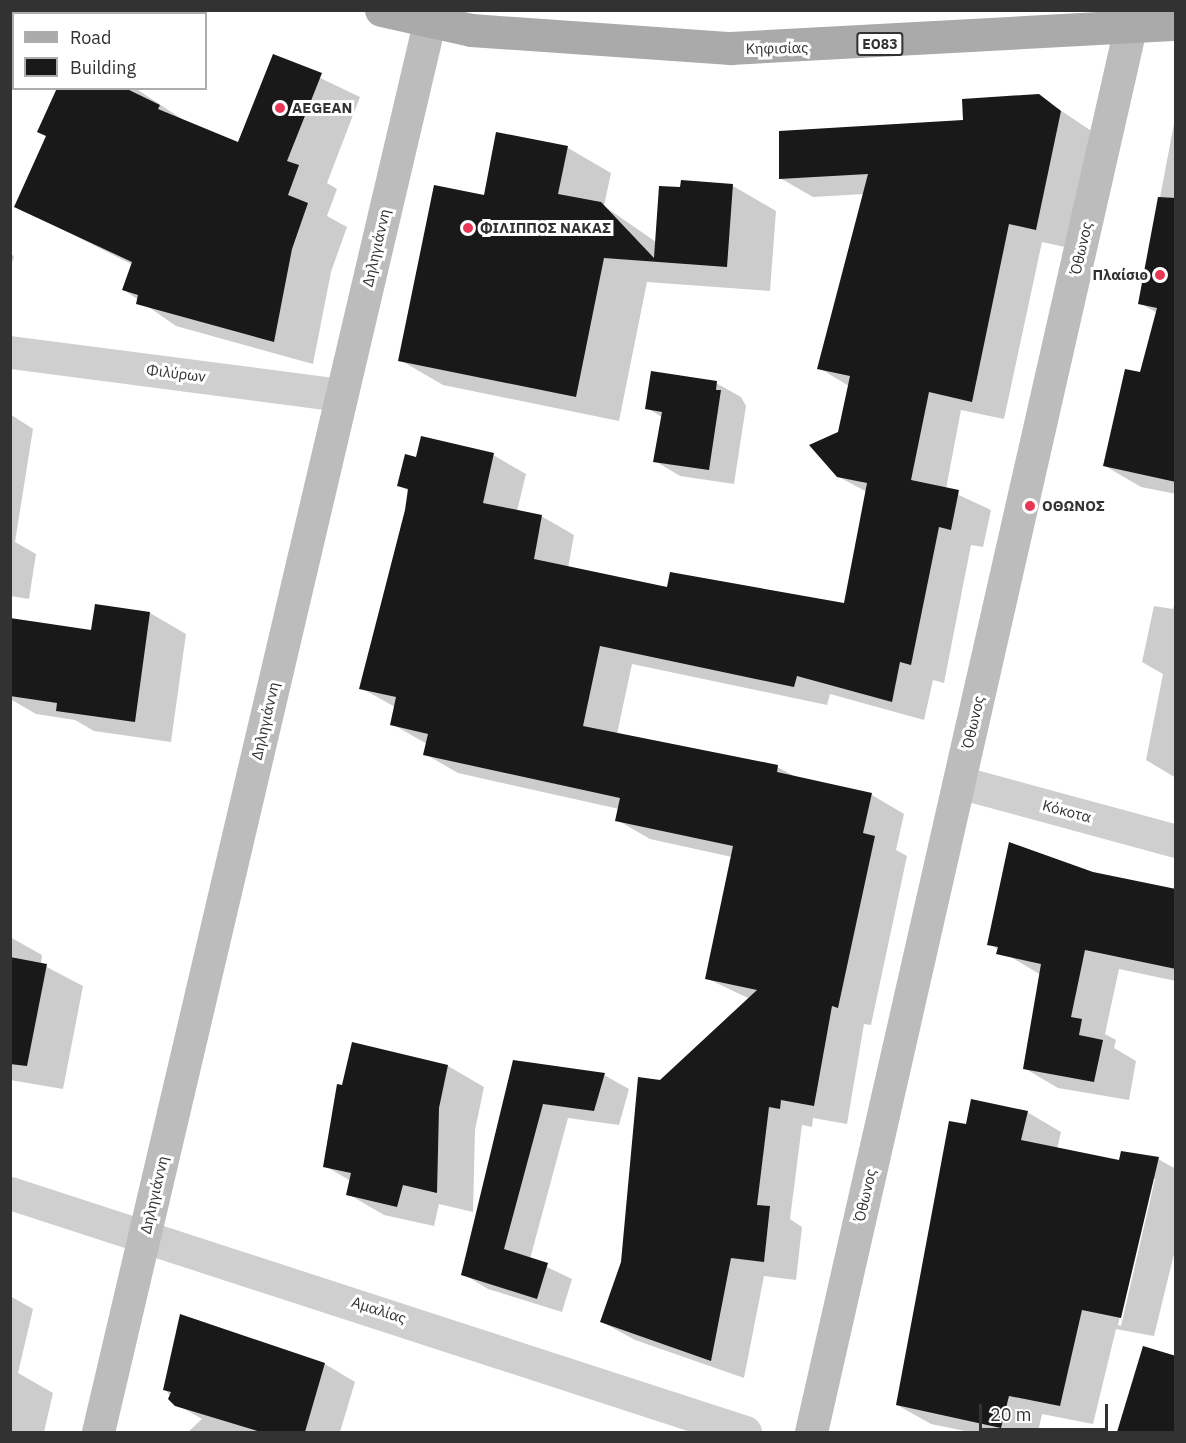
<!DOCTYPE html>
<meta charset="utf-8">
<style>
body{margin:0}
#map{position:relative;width:1186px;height:1443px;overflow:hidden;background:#fff;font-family:"IBM Plex Sans",sans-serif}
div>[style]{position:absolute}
.shadow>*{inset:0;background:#0003}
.building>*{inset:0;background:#191919}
.street>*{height:33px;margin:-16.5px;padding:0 16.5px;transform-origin:16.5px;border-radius:16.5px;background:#cfcfcf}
.secondary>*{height:33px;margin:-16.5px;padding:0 16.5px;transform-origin:16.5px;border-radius:16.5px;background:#bcbcbc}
.primary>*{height:33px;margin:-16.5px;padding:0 16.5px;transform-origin:16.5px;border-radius:16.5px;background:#aaa}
.dots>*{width:16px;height:16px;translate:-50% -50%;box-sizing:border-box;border:3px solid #fff;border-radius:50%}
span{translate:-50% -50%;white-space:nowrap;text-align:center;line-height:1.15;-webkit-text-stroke:6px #fff;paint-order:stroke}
.shield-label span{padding:2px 4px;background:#fff;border:2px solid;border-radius:4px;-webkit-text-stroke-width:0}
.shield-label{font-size:14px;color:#323232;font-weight:700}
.street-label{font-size:15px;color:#323232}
.poi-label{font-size:15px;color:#323232;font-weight:700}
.left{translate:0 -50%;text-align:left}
.right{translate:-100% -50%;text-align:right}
.frame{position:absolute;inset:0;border:12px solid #323232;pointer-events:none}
.legend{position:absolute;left:12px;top:12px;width:195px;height:78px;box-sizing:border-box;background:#fff;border:2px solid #adadad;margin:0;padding:8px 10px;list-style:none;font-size:18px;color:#323232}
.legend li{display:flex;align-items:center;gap:12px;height:30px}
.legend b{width:30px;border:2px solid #adadad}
.scale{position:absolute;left:979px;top:1404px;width:129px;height:27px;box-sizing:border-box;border:3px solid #323232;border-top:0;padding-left:8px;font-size:18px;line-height:21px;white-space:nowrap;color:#323232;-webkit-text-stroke:4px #fff;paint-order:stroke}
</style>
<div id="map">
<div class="shadow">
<div style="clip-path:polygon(274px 56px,360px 97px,327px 183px,337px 189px,327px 216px,347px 227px,331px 272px,313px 364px,176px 326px,124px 290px,133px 265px,16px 206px,48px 136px,58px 88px,135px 88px,188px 123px,239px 144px)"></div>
<div style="clip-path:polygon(1039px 96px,1093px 132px,1069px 248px,1042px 242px,1004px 419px,961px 410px,946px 489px,991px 510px,983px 547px,971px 545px,944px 683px,933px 680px,924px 720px,830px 694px,827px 705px,632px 664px,617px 734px,777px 767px,798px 778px,872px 795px,904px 814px,896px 850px,907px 856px,871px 1025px,864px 1024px,847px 1124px,813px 1118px,812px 1127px,802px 1125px,790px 1219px,802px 1227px,796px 1280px,764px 1276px,744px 1378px,635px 1340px,602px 1322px,622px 1262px,661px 1082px,750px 999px,706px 978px,732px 857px,650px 839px,617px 820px,619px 809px,458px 773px,425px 754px,427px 744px,392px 724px,395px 707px,361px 688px,410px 492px,399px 485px,417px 459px,493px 455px,526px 474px,517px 511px,541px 516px,574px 535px,568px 568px,668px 589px,845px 605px,867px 492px,837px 476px,849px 386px,819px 368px,864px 194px,813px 197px,780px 178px)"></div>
<div style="clip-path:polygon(1176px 113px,1176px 324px,1140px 303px)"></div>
<div style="clip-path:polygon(568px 148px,611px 173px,604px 206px,656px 242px,733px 186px,776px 211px,770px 291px,647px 282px,619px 421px,443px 385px,400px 360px,485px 196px)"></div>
<div style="clip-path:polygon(10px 254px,14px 256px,10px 270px)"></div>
<div style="clip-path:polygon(1176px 368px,1176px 494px,1141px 487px,1105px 466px,1141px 374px)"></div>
<div style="clip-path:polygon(716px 383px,741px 397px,746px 406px,734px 484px,680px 476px,655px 461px,662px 417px,647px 408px)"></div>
<div style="clip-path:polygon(10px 414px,33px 429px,15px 542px,36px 554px,29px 599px,10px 596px)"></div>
<div style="clip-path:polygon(1176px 598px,1176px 778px,1146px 760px,1163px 674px,1142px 662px,1154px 606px,1173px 609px)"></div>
<div style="clip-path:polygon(150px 613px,186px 634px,171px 742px,94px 731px,75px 720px,36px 714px,10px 699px,10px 620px,92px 632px)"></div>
<div style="clip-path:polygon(1093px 873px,1176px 891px,1176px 981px,1119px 969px,1105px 1034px,1116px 1040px,1114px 1048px,1136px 1061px,1129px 1100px,1058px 1088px,1024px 1068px,1041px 975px,989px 944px)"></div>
<div style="clip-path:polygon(10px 937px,42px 955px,41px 964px,83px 986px,63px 1089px,10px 1080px)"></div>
<div style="clip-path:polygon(353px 1044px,448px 1066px,484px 1087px,475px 1130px,473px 1212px,439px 1204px,434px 1226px,384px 1215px,348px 1194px,351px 1181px,325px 1166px)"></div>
<div style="clip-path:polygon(515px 1062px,604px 1075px,629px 1089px,619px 1125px,568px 1118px,530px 1259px,572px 1279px,562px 1312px,488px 1289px,463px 1274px)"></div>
<div style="clip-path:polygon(evenodd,1027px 1112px,1061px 1132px,1057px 1149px,1121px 1162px,1158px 1159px,1176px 1169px,1176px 1246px,1154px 1336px,1116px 1329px,1093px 1424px,1042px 1414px,1038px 1432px,970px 1432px,931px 1424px,897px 1405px,967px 1126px,1027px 1112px,1152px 1179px,1155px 1179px,1121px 1326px,1118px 1325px,1152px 1179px)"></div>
<div style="clip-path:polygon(10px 1296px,33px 1309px,18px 1373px,53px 1393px,44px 1432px,10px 1432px)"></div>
<div style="clip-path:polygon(181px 1316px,325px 1364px,355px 1382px,340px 1432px,188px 1432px,202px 1419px,176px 1404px,165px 1389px)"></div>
<div style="clip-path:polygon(1144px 1348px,1176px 1358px,1176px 1432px,1119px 1432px)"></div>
</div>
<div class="building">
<div style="clip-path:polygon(273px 54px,322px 73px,287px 161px,299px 165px,288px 195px,308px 203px,292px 249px,274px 342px,136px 304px,138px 295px,122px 290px,132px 262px,14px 207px,46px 136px,37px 132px,57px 88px,125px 88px,160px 105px,158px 109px,238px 142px)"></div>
<div style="clip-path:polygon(1039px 94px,1061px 111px,1036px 230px,1009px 224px,972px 402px,929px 392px,911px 480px,959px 490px,951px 530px,939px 527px,911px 665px,900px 662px,892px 702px,797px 676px,794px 687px,600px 646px,583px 726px,778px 765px,777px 772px,872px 793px,863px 833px,875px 836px,838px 1008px,832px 1006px,814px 1106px,781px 1100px,780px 1109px,769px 1107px,757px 1205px,770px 1206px,764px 1262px,731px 1258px,711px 1361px,600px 1322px,621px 1262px,638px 1077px,660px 1080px,757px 990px,705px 979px,733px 846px,615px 821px,620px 798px,423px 755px,428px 734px,390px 725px,396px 697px,359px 689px,405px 510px,408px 489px,397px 486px,405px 454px,416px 457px,421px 436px,494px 453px,483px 503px,542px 515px,534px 559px,667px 587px,670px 572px,844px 603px,867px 483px,837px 477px,809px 445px,838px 432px,850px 376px,817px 369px,868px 174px,779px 179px,779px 131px,963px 120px,962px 99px)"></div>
<div style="clip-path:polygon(496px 132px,568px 146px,558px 194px,601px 202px,654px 258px,659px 186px,680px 187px,681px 180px,733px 184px,727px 267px,604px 258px,576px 397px,398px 361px,434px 185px,484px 195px)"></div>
<div style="clip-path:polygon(1158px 197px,1176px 198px,1176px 482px,1103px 466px,1125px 369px,1140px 372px,1157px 308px,1138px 304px)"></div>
<div style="clip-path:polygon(651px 371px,717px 381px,716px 390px,721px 390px,709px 470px,653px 462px,662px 412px,645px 409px)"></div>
<div style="clip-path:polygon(95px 604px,150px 612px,135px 722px,56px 711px,57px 703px,10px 696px,10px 618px,91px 630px)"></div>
<div style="clip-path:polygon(1009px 842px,1093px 872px,1176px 889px,1176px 969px,1085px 950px,1071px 1017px,1082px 1019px,1079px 1035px,1103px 1040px,1094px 1082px,1023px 1069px,1041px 964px,996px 954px,998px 947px,987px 945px)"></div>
<div style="clip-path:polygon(10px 957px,47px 964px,27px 1066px,10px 1064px)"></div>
<div style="clip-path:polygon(352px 1042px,448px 1065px,439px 1108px,437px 1193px,403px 1185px,397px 1207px,346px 1195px,351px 1173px,323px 1167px,337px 1084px,342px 1085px)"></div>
<div style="clip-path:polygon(513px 1060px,605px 1073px,594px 1111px,543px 1104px,504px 1249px,548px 1263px,537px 1299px,461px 1275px)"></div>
<div style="clip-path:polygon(971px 1099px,1028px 1111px,1021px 1140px,1119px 1160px,1121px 1151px,1159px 1157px,1121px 1318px,1082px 1310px,1060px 1406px,1009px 1396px,1001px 1428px,896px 1405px,949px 1121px,966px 1124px)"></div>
<div style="clip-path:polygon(180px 1314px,325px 1363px,305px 1432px,261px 1432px,175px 1406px,168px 1399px,171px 1392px,163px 1390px)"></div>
<div style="clip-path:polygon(1143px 1346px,1176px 1356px,1176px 1432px,1117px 1432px)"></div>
</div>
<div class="street">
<div style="left:10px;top:352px;width:334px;rotate:7.4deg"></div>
<div style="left:959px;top:782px;width:225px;rotate:15.2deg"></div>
<div style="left:10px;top:1193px;width:773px;rotate:18.01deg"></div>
</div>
<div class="secondary">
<div style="left:98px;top:1432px;width:1461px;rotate:-76.78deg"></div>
<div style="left:811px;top:1432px;width:1458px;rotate:-77.2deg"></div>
</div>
<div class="primary">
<div style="left:381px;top:10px;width:92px;rotate:12.5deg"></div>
<div style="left:471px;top:30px;width:260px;rotate:4deg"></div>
<div style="left:730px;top:48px;width:447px;rotate:-3.1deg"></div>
</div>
<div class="dots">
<div style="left:280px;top:108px;background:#e73755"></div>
<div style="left:468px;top:228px;background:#e73755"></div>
<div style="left:1160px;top:275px;background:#e73755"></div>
<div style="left:1030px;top:506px;background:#e73755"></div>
</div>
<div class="shield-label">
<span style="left:880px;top:44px">ΕΟ83</span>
</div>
<div class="street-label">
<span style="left:777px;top:48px;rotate:-1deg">Κηφισίας</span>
<span style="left:376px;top:248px;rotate:-77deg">Δηληγιάννη</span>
<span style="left:1081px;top:248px;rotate:-77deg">Όθωνος</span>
<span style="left:176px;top:373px;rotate:7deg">Φιλύρων</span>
<span style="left:265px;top:721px;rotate:-77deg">Δηληγιάννη</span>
<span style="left:973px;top:722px;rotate:-77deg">Όθωνος</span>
<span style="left:1067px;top:811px;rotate:15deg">Κόκοτα</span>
<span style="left:154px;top:1195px;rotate:-77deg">Δηληγιάννη</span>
<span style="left:865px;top:1195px;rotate:-77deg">Όθωνος</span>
<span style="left:379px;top:1310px;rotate:18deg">Αμαλίας</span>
</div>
<div class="poi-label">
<span class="left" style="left:292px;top:108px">AEGEAN</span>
<span class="left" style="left:480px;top:228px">ΦΙΛΙΠΠΟΣ ΝΑΚΑΣ</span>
<span class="right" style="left:1148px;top:275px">Πλαίσιο</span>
<span class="left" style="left:1042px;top:506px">ΟΘΩΝΟΣ</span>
</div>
<div class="frame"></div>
<ul class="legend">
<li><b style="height:8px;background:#aaa"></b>Road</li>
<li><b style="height:16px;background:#191919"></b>Building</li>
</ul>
<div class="scale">20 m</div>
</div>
